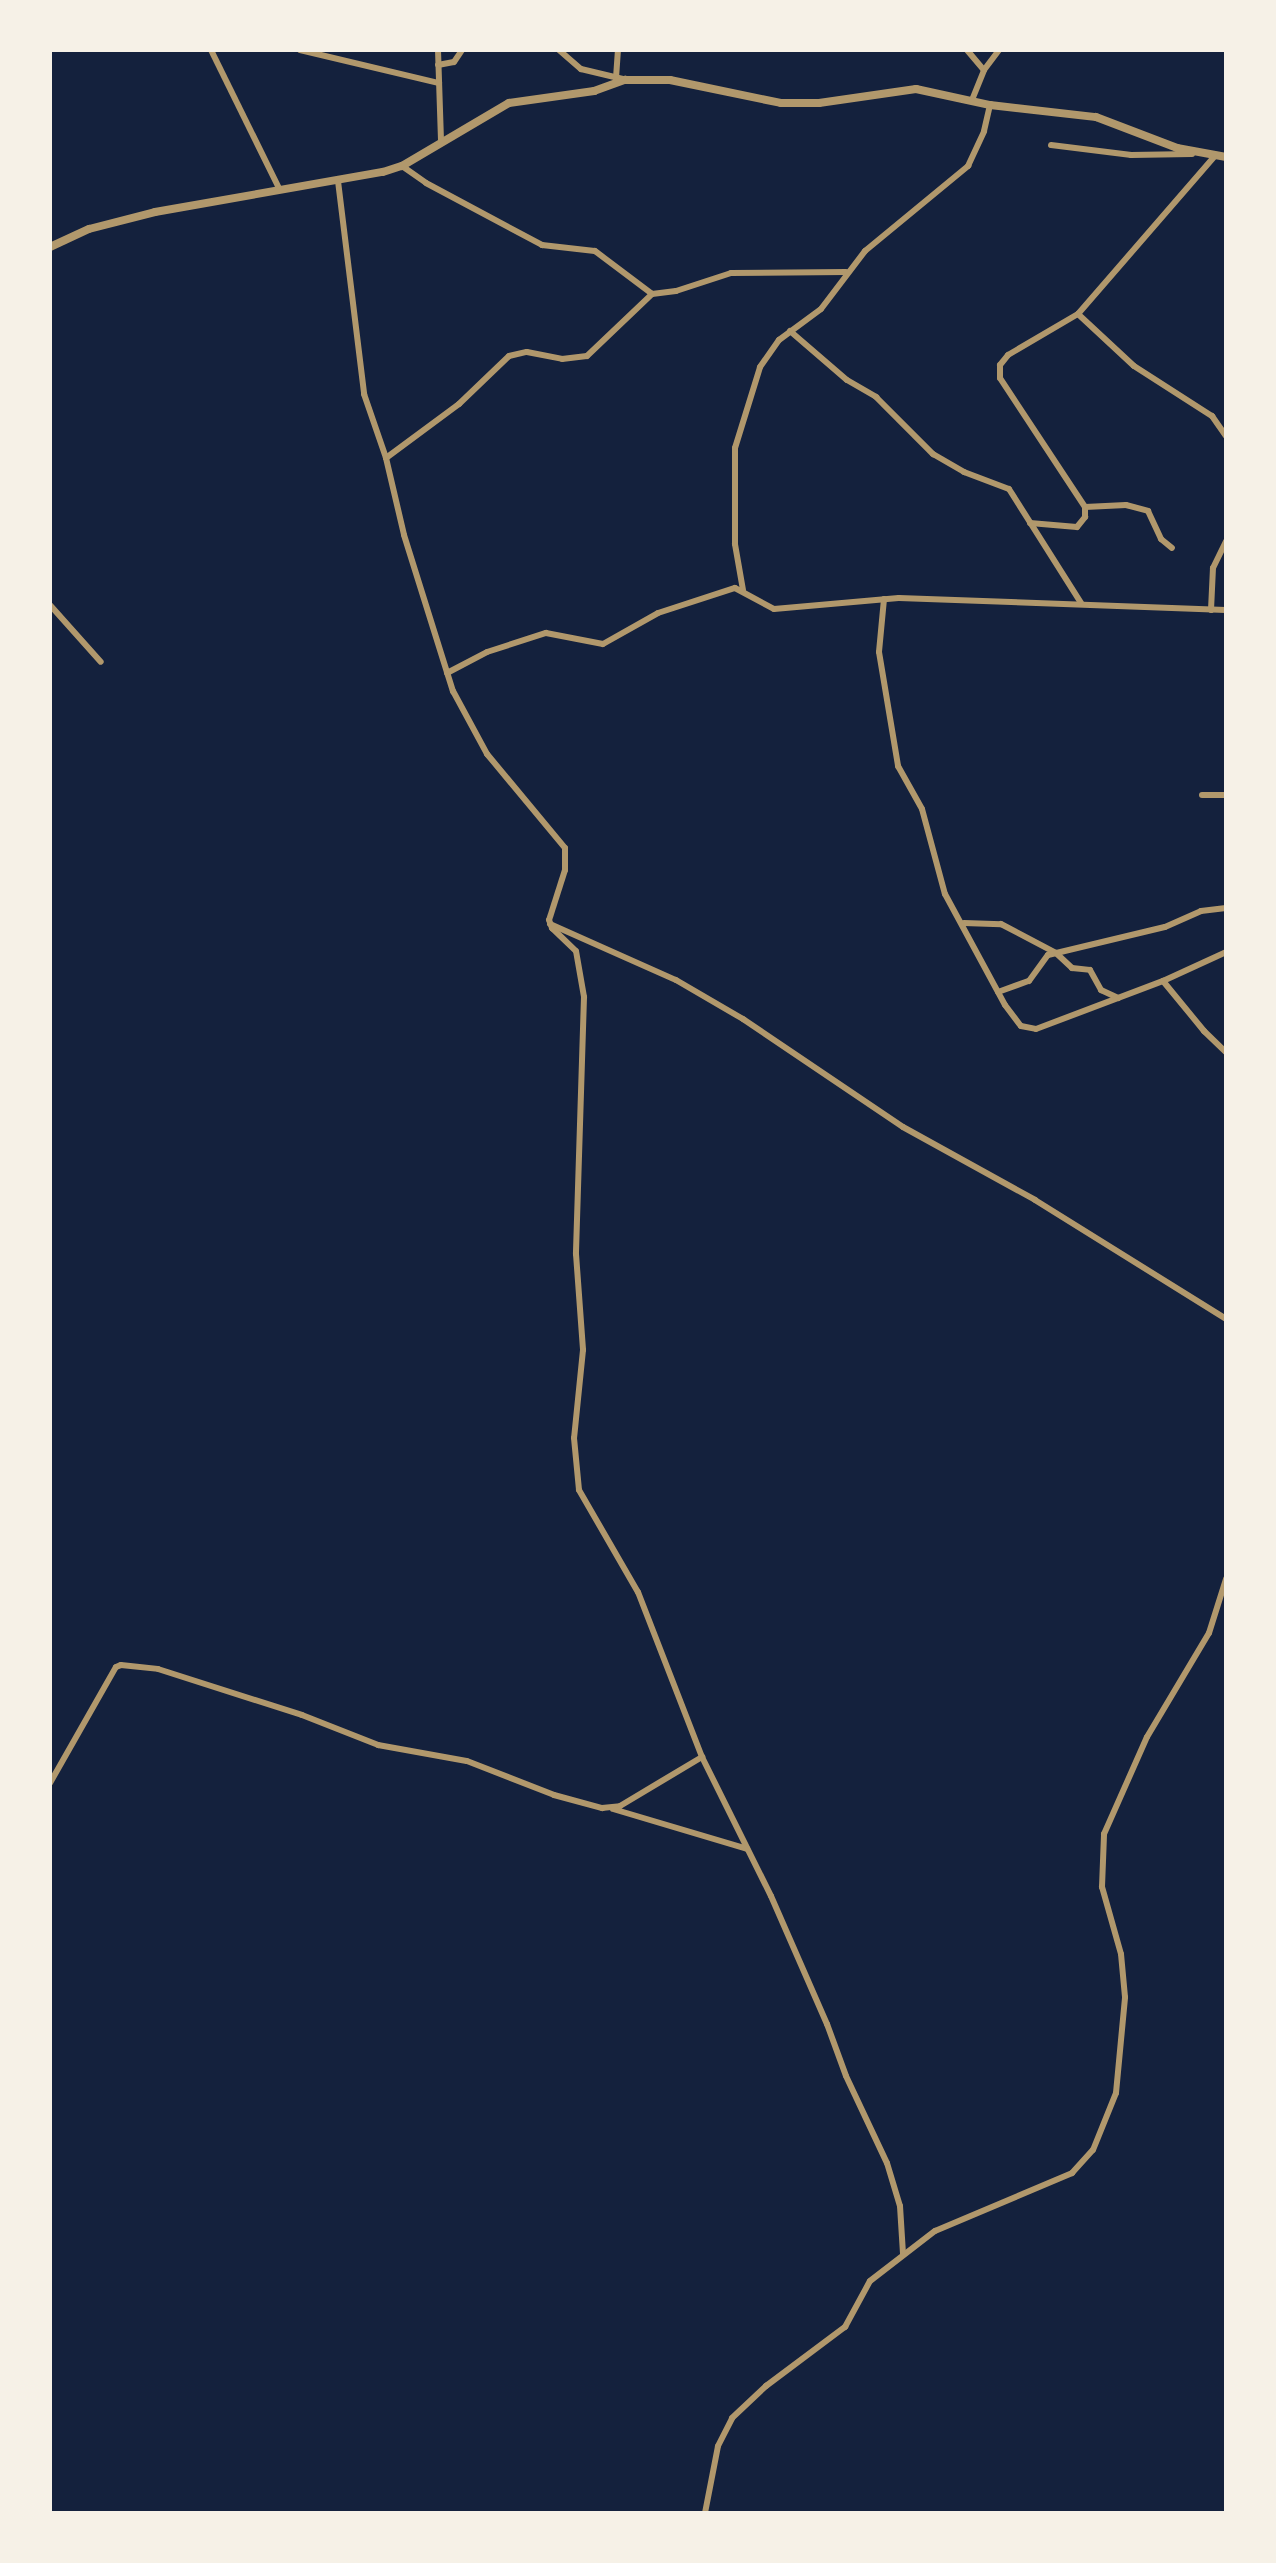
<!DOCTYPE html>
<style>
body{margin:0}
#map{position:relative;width:1276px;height:2563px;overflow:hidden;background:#14213d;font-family:"IBM Plex Sans",sans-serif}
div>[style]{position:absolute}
.minor>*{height:6px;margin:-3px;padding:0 3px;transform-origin:3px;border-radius:3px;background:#b1986c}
.tertiary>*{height:8px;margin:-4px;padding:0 4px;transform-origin:4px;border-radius:4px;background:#b1986c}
span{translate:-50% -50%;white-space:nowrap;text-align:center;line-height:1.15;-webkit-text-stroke:7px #f6f1e7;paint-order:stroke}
.frame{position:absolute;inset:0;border:52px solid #f6f1e7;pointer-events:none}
</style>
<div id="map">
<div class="minor">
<div style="left:211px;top:50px;width:156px;rotate:63.8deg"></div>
<div style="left:300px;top:50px;width:143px;rotate:13.4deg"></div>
<div style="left:438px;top:50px;width:91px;rotate:88.1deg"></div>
<div style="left:559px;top:50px;width:29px;rotate:41deg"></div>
<div style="left:581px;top:69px;width:43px;rotate:13.4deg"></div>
<div style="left:967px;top:50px;width:26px;rotate:50deg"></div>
<div style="left:438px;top:65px;width:16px;rotate:-11deg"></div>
<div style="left:454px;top:62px;width:14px;rotate:-56deg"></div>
<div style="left:616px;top:78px;width:28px;rotate:-86deg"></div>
<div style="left:972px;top:100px;width:32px;rotate:-68deg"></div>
<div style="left:984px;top:70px;width:25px;rotate:-53deg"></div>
<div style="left:1051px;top:145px;width:81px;rotate:7.1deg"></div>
<div style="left:1131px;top:155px;width:61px;rotate:-0.9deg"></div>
<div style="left:402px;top:166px;width:29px;rotate:35deg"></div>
<div style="left:426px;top:183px;width:132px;rotate:28.1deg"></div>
<div style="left:542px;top:245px;width:53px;rotate:6.5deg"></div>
<div style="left:595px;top:251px;width:71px;rotate:37deg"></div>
<div style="left:652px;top:294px;width:24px;rotate:-7deg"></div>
<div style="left:676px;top:291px;width:58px;rotate:-18.1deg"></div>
<div style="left:731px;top:273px;width:115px;rotate:-0.5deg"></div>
<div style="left:338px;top:181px;width:215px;rotate:83deg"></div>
<div style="left:364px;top:394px;width:68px;rotate:71deg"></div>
<div style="left:386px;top:458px;width:79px;rotate:76.8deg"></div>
<div style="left:404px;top:535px;width:164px;rotate:72.6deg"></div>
<div style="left:453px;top:691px;width:72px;rotate:61.6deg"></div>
<div style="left:487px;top:754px;width:122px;rotate:50.3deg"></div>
<div style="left:565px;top:848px;width:22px;rotate:90deg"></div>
<div style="left:565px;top:870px;width:52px;rotate:107.7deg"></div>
<div style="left:549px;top:920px;width:9px;rotate:69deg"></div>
<div style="left:552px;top:928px;width:33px;rotate:44deg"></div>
<div style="left:576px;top:951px;width:47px;rotate:80.1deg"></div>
<div style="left:584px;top:997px;width:257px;rotate:91.8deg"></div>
<div style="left:576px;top:1254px;width:96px;rotate:85.8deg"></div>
<div style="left:583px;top:1350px;width:88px;rotate:95.8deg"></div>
<div style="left:574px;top:1438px;width:52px;rotate:84.5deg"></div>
<div style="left:579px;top:1490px;width:118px;rotate:60deg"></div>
<div style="left:638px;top:1592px;width:177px;rotate:68.8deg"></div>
<div style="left:702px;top:1757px;width:155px;rotate:63.6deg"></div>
<div style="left:771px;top:1896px;width:140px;rotate:66.4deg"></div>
<div style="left:827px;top:2024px;width:55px;rotate:69.9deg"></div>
<div style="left:846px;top:2076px;width:96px;rotate:64.8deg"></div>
<div style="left:887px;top:2163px;width:45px;rotate:73.2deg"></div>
<div style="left:900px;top:2206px;width:48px;rotate:86.4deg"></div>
<div style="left:1078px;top:314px;width:76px;rotate:42.9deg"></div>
<div style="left:1134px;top:366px;width:93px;rotate:32.7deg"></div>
<div style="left:1212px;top:416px;width:24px;rotate:55deg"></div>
<div style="left:790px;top:331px;width:75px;rotate:40.7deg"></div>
<div style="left:847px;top:380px;width:34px;rotate:30deg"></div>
<div style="left:876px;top:397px;width:81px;rotate:45deg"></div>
<div style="left:933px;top:454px;width:36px;rotate:30deg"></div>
<div style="left:964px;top:472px;width:48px;rotate:20.7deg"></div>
<div style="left:1009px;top:489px;width:135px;rotate:57.7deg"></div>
<div style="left:386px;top:458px;width:91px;rotate:-36.5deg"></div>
<div style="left:459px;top:404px;width:69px;rotate:-43.8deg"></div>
<div style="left:509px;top:356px;width:18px;rotate:-13deg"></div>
<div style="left:527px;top:352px;width:36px;rotate:11deg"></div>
<div style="left:562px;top:359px;width:25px;rotate:-7deg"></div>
<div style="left:587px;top:356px;width:90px;rotate:-43.6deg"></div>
<div style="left:1085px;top:507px;width:41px;rotate:-2.8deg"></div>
<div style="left:1126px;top:505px;width:23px;rotate:15deg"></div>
<div style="left:1148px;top:511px;width:31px;rotate:65deg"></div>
<div style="left:1161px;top:539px;width:14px;rotate:39deg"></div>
<div style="left:1030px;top:523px;width:47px;rotate:4.9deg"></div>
<div style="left:1077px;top:527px;width:13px;rotate:-51deg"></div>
<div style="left:1085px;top:517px;width:10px;rotate:-90deg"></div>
<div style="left:1085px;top:507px;width:154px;rotate:-123.4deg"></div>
<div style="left:1000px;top:378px;width:13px;rotate:-90deg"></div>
<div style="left:1000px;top:365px;width:13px;rotate:-51deg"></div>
<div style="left:1008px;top:355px;width:81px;rotate:-30.4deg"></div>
<div style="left:1078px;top:314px;width:208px;rotate:-49.1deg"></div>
<div style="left:743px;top:590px;width:47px;rotate:-99.9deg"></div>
<div style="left:735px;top:544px;width:96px;rotate:-90deg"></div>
<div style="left:735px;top:448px;width:85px;rotate:-72.8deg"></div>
<div style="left:760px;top:367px;width:33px;rotate:-55deg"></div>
<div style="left:779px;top:340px;width:52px;rotate:-36.4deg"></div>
<div style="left:821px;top:309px;width:73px;rotate:-52.8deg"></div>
<div style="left:865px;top:251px;width:134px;rotate:-39.5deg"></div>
<div style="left:968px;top:166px;width:38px;rotate:-65deg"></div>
<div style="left:984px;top:131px;width:27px;rotate:-77deg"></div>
<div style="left:884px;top:599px;width:53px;rotate:95.4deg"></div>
<div style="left:879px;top:652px;width:116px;rotate:80.5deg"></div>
<div style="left:898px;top:766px;width:49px;rotate:60.8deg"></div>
<div style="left:922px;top:809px;width:88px;rotate:74.9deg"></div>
<div style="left:945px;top:894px;width:126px;rotate:61.6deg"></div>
<div style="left:1005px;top:1005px;width:26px;rotate:53deg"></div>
<div style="left:1021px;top:1026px;width:15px;rotate:11deg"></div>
<div style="left:1036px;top:1029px;width:136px;rotate:-20.7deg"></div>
<div style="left:1163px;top:981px;width:69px;rotate:-24.7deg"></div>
<div style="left:50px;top:605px;width:76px;rotate:48.2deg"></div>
<div style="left:1211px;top:610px;width:42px;rotate:-87.3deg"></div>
<div style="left:1213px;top:568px;width:30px;rotate:-64deg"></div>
<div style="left:447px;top:673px;width:45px;rotate:-27.7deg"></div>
<div style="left:487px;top:652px;width:62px;rotate:-17.9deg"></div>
<div style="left:546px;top:633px;width:58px;rotate:10.9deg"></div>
<div style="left:603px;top:644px;width:63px;rotate:-29.4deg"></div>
<div style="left:658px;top:613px;width:81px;rotate:-18deg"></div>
<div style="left:735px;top:588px;width:44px;rotate:28.3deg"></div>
<div style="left:774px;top:609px;width:125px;rotate:-5deg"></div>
<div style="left:899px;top:598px;width:327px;rotate:2.1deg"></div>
<div style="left:1202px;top:795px;width:24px"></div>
<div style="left:964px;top:923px;width:37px;rotate:2deg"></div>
<div style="left:1001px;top:924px;width:62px;rotate:27.8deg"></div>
<div style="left:1056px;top:953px;width:22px;rotate:43deg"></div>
<div style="left:1072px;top:968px;width:18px;rotate:6deg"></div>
<div style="left:1090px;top:970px;width:23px;rotate:61deg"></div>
<div style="left:1101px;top:990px;width:19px;rotate:25deg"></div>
<div style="left:550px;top:924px;width:138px;rotate:24deg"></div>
<div style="left:676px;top:980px;width:78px;rotate:30.2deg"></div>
<div style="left:743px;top:1019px;width:193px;rotate:34deg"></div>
<div style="left:903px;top:1127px;width:151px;rotate:28.9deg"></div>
<div style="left:1035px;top:1200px;width:225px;rotate:31.9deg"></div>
<div style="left:1163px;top:981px;width:65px;rotate:50.6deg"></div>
<div style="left:1204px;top:1031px;width:30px;rotate:44deg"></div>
<div style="left:998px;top:992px;width:33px;rotate:-20deg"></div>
<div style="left:1029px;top:981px;width:32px;rotate:-54deg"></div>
<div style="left:1048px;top:955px;width:120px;rotate:-13.5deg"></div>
<div style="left:1165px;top:927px;width:39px;rotate:-24deg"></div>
<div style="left:1201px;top:911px;width:25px;rotate:-7deg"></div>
<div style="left:50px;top:1783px;width:133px;rotate:-60.4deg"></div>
<div style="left:116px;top:1667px;width:5px;rotate:-22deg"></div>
<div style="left:121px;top:1665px;width:37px;rotate:6deg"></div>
<div style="left:158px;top:1669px;width:151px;rotate:17.7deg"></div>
<div style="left:302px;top:1715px;width:82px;rotate:21.5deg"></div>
<div style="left:378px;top:1745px;width:90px;rotate:10.2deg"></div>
<div style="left:467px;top:1761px;width:93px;rotate:21.3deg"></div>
<div style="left:554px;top:1795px;width:50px;rotate:15.2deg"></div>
<div style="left:602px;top:1808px;width:18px;rotate:-6deg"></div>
<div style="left:620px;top:1806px;width:96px;rotate:-30.9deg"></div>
<div style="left:613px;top:1809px;width:140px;rotate:16.6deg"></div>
<div style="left:705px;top:2513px;width:68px;rotate:-79deg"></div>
<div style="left:718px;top:2446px;width:31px;rotate:-63deg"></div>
<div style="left:732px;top:2418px;width:47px;rotate:-43.3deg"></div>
<div style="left:766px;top:2386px;width:99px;rotate:-36.8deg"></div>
<div style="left:845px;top:2327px;width:52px;rotate:-61.5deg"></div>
<div style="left:870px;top:2281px;width:82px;rotate:-37.6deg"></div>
<div style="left:935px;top:2231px;width:149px;rotate:-22.9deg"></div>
<div style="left:1072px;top:2173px;width:31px;rotate:-48deg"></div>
<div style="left:1093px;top:2150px;width:61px;rotate:-68deg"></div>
<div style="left:1116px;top:2093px;width:96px;rotate:-84.6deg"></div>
<div style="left:1125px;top:1997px;width:43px;rotate:-95.3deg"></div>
<div style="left:1121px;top:1954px;width:70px;rotate:-105.8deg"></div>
<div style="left:1102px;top:1887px;width:53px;rotate:-87.8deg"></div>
<div style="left:1104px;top:1834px;width:106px;rotate:-66.1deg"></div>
<div style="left:1147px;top:1737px;width:121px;rotate:-59.2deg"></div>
<div style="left:1209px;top:1633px;width:57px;rotate:-72.5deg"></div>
</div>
<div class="tertiary">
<div style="left:50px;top:247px;width:43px;rotate:-24.8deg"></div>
<div style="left:89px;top:229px;width:68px;rotate:-14.4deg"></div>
<div style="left:155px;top:212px;width:231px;rotate:-10deg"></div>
<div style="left:383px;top:172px;width:20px;rotate:-18deg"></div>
<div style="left:402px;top:166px;width:124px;rotate:-30.5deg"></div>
<div style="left:509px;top:103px;width:86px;rotate:-8deg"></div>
<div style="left:594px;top:91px;width:33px;rotate:-20deg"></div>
<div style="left:625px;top:80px;width:45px"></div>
<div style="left:670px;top:80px;width:113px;rotate:11.7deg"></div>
<div style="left:781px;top:103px;width:38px"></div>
<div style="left:819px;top:103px;width:98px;rotate:-8.2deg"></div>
<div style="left:916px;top:89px;width:76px;rotate:12.2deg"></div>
<div style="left:990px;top:105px;width:107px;rotate:6.5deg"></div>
<div style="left:1096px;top:117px;width:87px;rotate:20.9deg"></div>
<div style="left:1177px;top:148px;width:50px;rotate:10.4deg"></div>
</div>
<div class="frame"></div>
</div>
